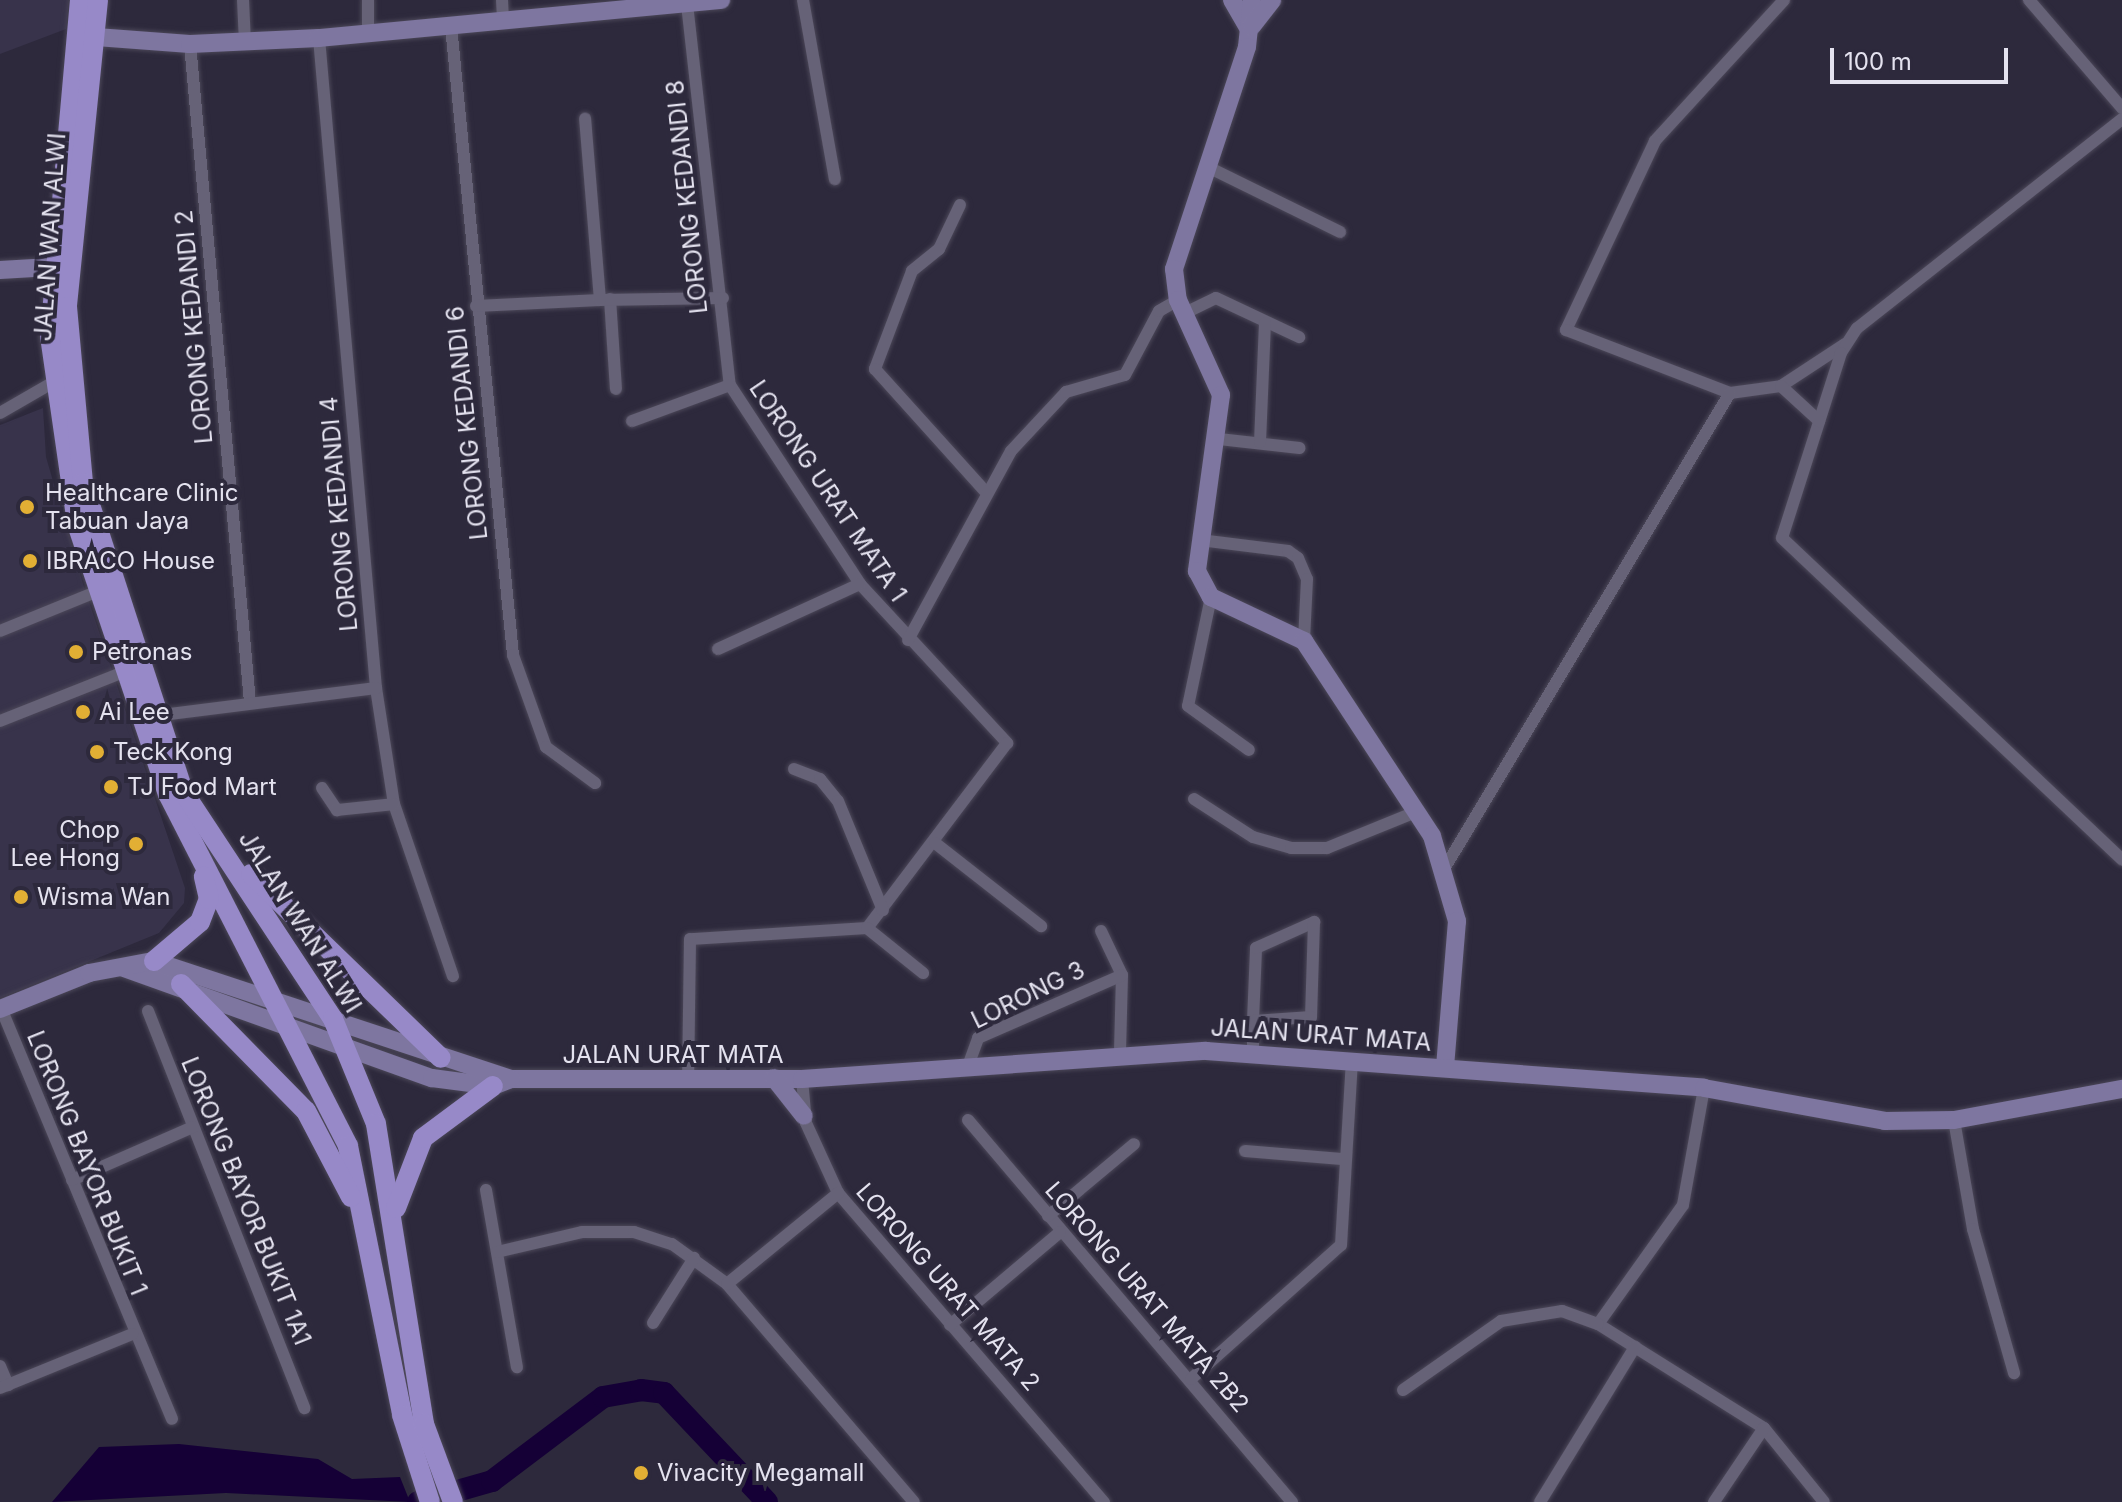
<!DOCTYPE html>
<style>
body{margin:0}
#map{position:relative;width:2122px;height:1502px;overflow:hidden;background:#2d293c;font-family:Inter,sans-serif}
div>[style]{position:absolute}
.built>*{inset:0;background:#38334b}
.water>*{inset:0;background:#150036}
.river>*{height:22px;margin:-11px;padding:0 11px;transform-origin:11px;border-radius:11px;background:#150036}
.roads{filter:drop-shadow(0 0 2px #4b4758) drop-shadow(0 0 2px #4b4758)}
.street>*{height:12px;margin:-6px;padding:0 6px;transform-origin:6px;border-radius:6px;background:#666277}
.secondary>*{height:18px;margin:-9px;padding:0 9px;transform-origin:9px;border-radius:9px;background:#7e76a0}
.primary>*{height:20px;margin:-10px;padding:0 10px;transform-origin:10px;border-radius:10px;background:#9789c8}
.dots>*{width:22px;height:22px;translate:-50% -50%;box-sizing:border-box;border:4px solid #2d293c;border-radius:50%}
span{translate:-50% -50%;white-space:nowrap;text-align:center;line-height:1.15;-webkit-text-stroke:8px #2d293c;paint-order:stroke}
.street-label{font-size:24px;color:#e4e2ef}
.poi-label{font-size:24px;color:#e4e2ef}
.left{translate:0 -50%;text-align:left}
.right{translate:-100% -50%;text-align:right}
.scale{position:absolute;left:1830px;top:48px;width:178px;height:36px;box-sizing:border-box;border:4px solid #e4e2ef;border-top:0;padding-left:10px;font-size:24px;line-height:28px;white-space:nowrap;color:#e4e2ef;-webkit-text-stroke:6px #2d293c;paint-order:stroke}
</style>
<div id="map">
<div class="built">
<div style="clip-path:polygon(0 0,69px 0,66px 29px,0 54px)"></div>
<div style="clip-path:polygon(43px 408px,46px 457px,83px 584px,185px 888px,184px 903px,159px 933px,0 998px,0 425px)"></div>
</div>
<div class="water">
<div style="clip-path:polygon(179px 1444px,318px 1459px,352px 1479px,400px 1477px,410px 1502px,226px 1493px,52px 1502px,99px 1447px)"></div>
</div>
<div class="river">
<div style="left:418px;top:1502px;width:77px;rotate:-15.8deg"></div>
<div style="left:492px;top:1481px;width:139px;rotate:-37.1deg"></div>
<div style="left:603px;top:1397px;width:39px;rotate:-10deg"></div>
<div style="left:641px;top:1390px;width:23px;rotate:7deg"></div>
<div style="left:664px;top:1393px;width:150px;rotate:46.6deg"></div>
</div>
<div class="roads">
<div class="street">
<div style="left:243px;top:0;width:42px;rotate:87.3deg"></div>
<div style="left:368px;top:0;width:33px;rotate:90deg"></div>
<div style="left:502px;top:0;width:18px;rotate:87deg"></div>
<div style="left:803px;top:0;width:182px;rotate:79.9deg"></div>
<div style="left:1784px;top:0;width:191px;rotate:132.5deg"></div>
<div style="left:1655px;top:141px;width:209px;rotate:115.2deg"></div>
<div style="left:1566px;top:330px;width:176px;rotate:21deg"></div>
<div style="left:1730px;top:393px;width:51px;rotate:-7.8deg"></div>
<div style="left:1781px;top:386px;width:77px;rotate:-33.3deg"></div>
<div style="left:2029px;top:0;width:143px;rotate:49.3deg"></div>
<div style="left:687px;top:4px;width:383px;rotate:83.6deg"></div>
<div style="left:730px;top:385px;width:238px;rotate:56.8deg"></div>
<div style="left:860px;top:584px;width:217px;rotate:47.2deg"></div>
<div style="left:1007px;top:743px;width:232px;rotate:127.1deg"></div>
<div style="left:867px;top:928px;width:177px;rotate:176.4deg"></div>
<div style="left:690px;top:939px;width:138px;rotate:90.8deg"></div>
<div style="left:451px;top:26px;width:632px;rotate:84.37deg"></div>
<div style="left:513px;top:655px;width:98px;rotate:70.3deg"></div>
<div style="left:546px;top:747px;width:61px;rotate:36.3deg"></div>
<div style="left:319px;top:38px;width:652px;rotate:84.99deg"></div>
<div style="left:376px;top:688px;width:117px;rotate:81.2deg"></div>
<div style="left:394px;top:804px;width:182px;rotate:71.1deg"></div>
<div style="left:190px;top:44px;width:661px;rotate:84.79deg"></div>
<div style="left:2122px;top:119px;width:337px;rotate:141.7deg"></div>
<div style="left:1857px;top:328px;width:30px;rotate:123deg"></div>
<div style="left:1841px;top:353px;width:194px;rotate:107.7deg"></div>
<div style="left:1782px;top:538px;width:468px;rotate:43.4deg"></div>
<div style="left:1210px;top:168px;width:145px;rotate:26.2deg"></div>
<div style="left:960px;top:205px;width:49px;rotate:115.5deg"></div>
<div style="left:939px;top:249px;width:35px;rotate:141deg"></div>
<div style="left:912px;top:271px;width:105px;rotate:110.7deg"></div>
<div style="left:875px;top:369px;width:163px;rotate:48deg"></div>
<div style="left:610px;top:299px;width:90px;rotate:86.2deg"></div>
<div style="left:600px;top:300px;width:123px;rotate:-0.9deg"></div>
<div style="left:476px;top:306px;width:124px;rotate:-2.8deg"></div>
<div style="left:600px;top:300px;width:182px;rotate:-94.7deg"></div>
<div style="left:1185px;top:313px;width:34px;rotate:-26deg"></div>
<div style="left:1216px;top:298px;width:92px;rotate:25.2deg"></div>
<div style="left:1781px;top:386px;width:52px;rotate:42.6deg"></div>
<div style="left:0;top:413px;width:60px;rotate:-30deg"></div>
<div style="left:632px;top:421px;width:104px;rotate:-20.2deg"></div>
<div style="left:1219px;top:439px;width:81px;rotate:6.4deg"></div>
<div style="left:1260px;top:442px;width:119px;rotate:-87.6deg"></div>
<div style="left:1200px;top:540px;width:89px;rotate:7.1deg"></div>
<div style="left:1288px;top:551px;width:12px;rotate:35deg"></div>
<div style="left:1298px;top:558px;width:23px;rotate:67deg"></div>
<div style="left:1307px;top:579px;width:62px;rotate:92.8deg"></div>
<div style="left:1211px;top:597px;width:111px;rotate:101.9deg"></div>
<div style="left:1188px;top:706px;width:75px;rotate:35.8deg"></div>
<div style="left:0;top:631px;width:106px;rotate:-22.2deg"></div>
<div style="left:908px;top:640px;width:215px;rotate:-61.4deg"></div>
<div style="left:1011px;top:451px;width:81px;rotate:-47deg"></div>
<div style="left:1066px;top:392px;width:61px;rotate:-16.1deg"></div>
<div style="left:1125px;top:375px;width:72px;rotate:-62deg"></div>
<div style="left:1159px;top:311px;width:22px;rotate:-30deg"></div>
<div style="left:718px;top:649px;width:156px;rotate:-24.6deg"></div>
<div style="left:154px;top:716px;width:224px;rotate:-7.2deg"></div>
<div style="left:0;top:721px;width:133px;rotate:-21.6deg"></div>
<div style="left:794px;top:769px;width:28px;rotate:21deg"></div>
<div style="left:820px;top:779px;width:28px;rotate:51deg"></div>
<div style="left:838px;top:801px;width:118px;rotate:67.6deg"></div>
<div style="left:322px;top:788px;width:27px;rotate:56deg"></div>
<div style="left:337px;top:810px;width:57px;rotate:-6deg"></div>
<div style="left:1194px;top:799px;width:70px;rotate:32.8deg"></div>
<div style="left:1253px;top:837px;width:40px;rotate:16deg"></div>
<div style="left:1291px;top:848px;width:36px"></div>
<div style="left:1327px;top:848px;width:98px;rotate:-22.1deg"></div>
<div style="left:935px;top:843px;width:135px;rotate:38.1deg"></div>
<div style="left:1444px;top:869px;width:555px;rotate:-59deg"></div>
<div style="left:867px;top:928px;width:72px;rotate:38.8deg"></div>
<div style="left:1101px;top:931px;width:49px;rotate:64.5deg"></div>
<div style="left:1122px;top:975px;width:78px;rotate:91.5deg"></div>
<div style="left:1px;top:1008px;width:445px;rotate:67.4deg"></div>
<div style="left:148px;top:1011px;width:427px;rotate:68.5deg"></div>
<div style="left:1253px;top:1052px;width:31px;rotate:-90deg"></div>
<div style="left:1253px;top:1021px;width:73px;rotate:-87.6deg"></div>
<div style="left:1256px;top:948px;width:64px;rotate:-24.1deg"></div>
<div style="left:1314px;top:922px;width:95px;rotate:91.8deg"></div>
<div style="left:1311px;top:1017px;width:58px;rotate:176.1deg"></div>
<div style="left:968px;top:1066px;width:30px;rotate:-70deg"></div>
<div style="left:978px;top:1038px;width:157px;rotate:-23.6deg"></div>
<div style="left:802px;top:1079px;width:44px;rotate:84.8deg"></div>
<div style="left:806px;top:1123px;width:77px;rotate:65.4deg"></div>
<div style="left:838px;top:1193px;width:408px;rotate:49.3deg"></div>
<div style="left:1704px;top:1088px;width:119px;rotate:100.2deg"></div>
<div style="left:1683px;top:1205px;width:146px;rotate:125.5deg"></div>
<div style="left:1598px;top:1324px;width:196px;rotate:32.1deg"></div>
<div style="left:1764px;top:1428px;width:95px;rotate:51deg"></div>
<div style="left:968px;top:1120px;width:501px;rotate:49.7deg"></div>
<div style="left:1954px;top:1120px;width:111px;rotate:80.1deg"></div>
<div style="left:1973px;top:1229px;width:150px;rotate:74.1deg"></div>
<div style="left:1245px;top:1151px;width:97px;rotate:4.7deg"></div>
<div style="left:72px;top:1180px;width:132px;rotate:-23.7deg"></div>
<div style="left:486px;top:1190px;width:180px;rotate:80.1deg"></div>
<div style="left:1048px;top:1216px;width:112px;rotate:-39.9deg"></div>
<div style="left:497px;top:1252px;width:87px;rotate:-13.2deg"></div>
<div style="left:582px;top:1232px;width:52px"></div>
<div style="left:634px;top:1232px;width:40px;rotate:18deg"></div>
<div style="left:672px;top:1244px;width:68px;rotate:36deg"></div>
<div style="left:727px;top:1284px;width:287px;rotate:49.4deg"></div>
<div style="left:727px;top:1284px;width:144px;rotate:-39.3deg"></div>
<div style="left:653px;top:1323px;width:77px;rotate:-57.8deg"></div>
<div style="left:950px;top:1325px;width:144px;rotate:-40.2deg"></div>
<div style="left:0;top:1366px;width:21px;rotate:67deg"></div>
<div style="left:1191px;top:1379px;width:201px;rotate:-41.8deg"></div>
<div style="left:1341px;top:1245px;width:184px;rotate:-86.6deg"></div>
<div style="left:0;top:1388px;width:143px;rotate:-22.2deg"></div>
<div style="left:1403px;top:1390px;width:120px;rotate:-35.1deg"></div>
<div style="left:1501px;top:1321px;width:62px;rotate:-9.3deg"></div>
<div style="left:1562px;top:1311px;width:38px;rotate:20deg"></div>
<div style="left:1540px;top:1502px;width:182px;rotate:-58.5deg"></div>
<div style="left:1714px;top:1502px;width:89px;rotate:-56deg"></div>
</div>
<div class="secondary">
<div style="left:1232px;top:0;width:34px;rotate:60deg"></div>
<div style="left:1252px;top:0;width:47px;rotate:96.1deg"></div>
<div style="left:1247px;top:47px;width:234px;rotate:108.2deg"></div>
<div style="left:1174px;top:269px;width:31px;rotate:83deg"></div>
<div style="left:1178px;top:300px;width:104px;rotate:65.6deg"></div>
<div style="left:1221px;top:395px;width:178px;rotate:97.8deg"></div>
<div style="left:1197px;top:571px;width:30px;rotate:62deg"></div>
<div style="left:1211px;top:597px;width:103px;rotate:25.3deg"></div>
<div style="left:1304px;top:641px;width:233px;rotate:56.7deg"></div>
<div style="left:1432px;top:836px;width:89px;rotate:73.6deg"></div>
<div style="left:1457px;top:921px;width:146px;rotate:94.7deg"></div>
<div style="left:1252px;top:26px;width:33px;rotate:-52deg"></div>
<div style="left:83px;top:36px;width:107px;rotate:4.3deg"></div>
<div style="left:190px;top:44px;width:129px;rotate:-2.7deg"></div>
<div style="left:319px;top:38px;width:404px;rotate:-5.4deg"></div>
<div style="left:0;top:270px;width:51px;rotate:-3.4deg"></div>
<div style="left:124px;top:968px;width:327px;rotate:19.7deg"></div>
<div style="left:432px;top:1078px;width:62px;rotate:7.5deg"></div>
<div style="left:493px;top:1086px;width:19px;rotate:-21deg"></div>
<div style="left:511px;top:1079px;width:291px"></div>
<div style="left:802px;top:1079px;width:405px;rotate:-4deg"></div>
<div style="left:1206px;top:1051px;width:499px;rotate:4.2deg"></div>
<div style="left:1704px;top:1088px;width:184px;rotate:10.3deg"></div>
<div style="left:1885px;top:1121px;width:69px;rotate:-0.8deg"></div>
<div style="left:1954px;top:1120px;width:171px;rotate:-10.5deg"></div>
<div style="left:0;top:1009px;width:96px;rotate:-22deg"></div>
<div style="left:89px;top:973px;width:66px;rotate:-10.5deg"></div>
<div style="left:154px;top:961px;width:376px;rotate:18.3deg"></div>
<div style="left:774px;top:1078px;width:48px;rotate:51.7deg"></div>
</div>
<div class="primary">
<div style="left:80px;top:0;width:337px;rotate:95.1deg"></div>
<div style="left:50px;top:336px;width:190px;rotate:81.8deg"></div>
<div style="left:77px;top:524px;width:285px;rotate:71.4deg"></div>
<div style="left:168px;top:794px;width:395px;rotate:62.9deg"></div>
<div style="left:348px;top:1146px;width:274px;rotate:78.6deg"></div>
<div style="left:402px;top:1415px;width:91px;rotate:72.2deg"></div>
<div style="left:98px;top:0;width:309px;rotate:95.8deg"></div>
<div style="left:67px;top:307px;width:177px;rotate:84.8deg"></div>
<div style="left:83px;top:483px;width:326px;rotate:72deg"></div>
<div style="left:184px;top:793px;width:271px;rotate:56.6deg"></div>
<div style="left:333px;top:1019px;width:113px;rotate:67.7deg"></div>
<div style="left:376px;top:1124px;width:304px;rotate:80.9deg"></div>
<div style="left:424px;top:1424px;width:83px;rotate:69.6deg"></div>
<div style="left:251px;top:874px;width:264px;rotate:44.1deg"></div>
<div style="left:154px;top:961px;width:60px;rotate:-40.3deg"></div>
<div style="left:200px;top:922px;width:25px;rotate:-69deg"></div>
<div style="left:209px;top:899px;width:23px;rotate:-103deg"></div>
<div style="left:181px;top:984px;width:178px;rotate:45.5deg"></div>
<div style="left:306px;top:1111px;width:97px;rotate:62.4deg"></div>
<div style="left:396px;top:1208px;width:75px;rotate:-68.9deg"></div>
<div style="left:423px;top:1138px;width:87px;rotate:-36.6deg"></div>
</div>
</div>
<div class="dots">
<div style="left:27px;top:507px;background:#e2af34"></div>
<div style="left:30px;top:561px;background:#e2af34"></div>
<div style="left:76px;top:652px;background:#e2af34"></div>
<div style="left:83px;top:712px;background:#e2af34"></div>
<div style="left:97px;top:752px;background:#e2af34"></div>
<div style="left:111px;top:787px;background:#e2af34"></div>
<div style="left:136px;top:844px;background:#e2af34"></div>
<div style="left:21px;top:897px;background:#e2af34"></div>
<div style="left:641px;top:1473px;background:#e2af34"></div>
</div>
<div class="street-label">
<span style="left:687px;top:197px;rotate:-96deg">LORONG KEDANDI 8</span>
<span style="left:50px;top:237px;rotate:-86deg">JALAN WAN ALWI</span>
<span style="left:194px;top:327px;rotate:-95deg">LORONG KEDANDI 2</span>
<span style="left:467px;top:423px;rotate:-96deg">LORONG KEDANDI 6</span>
<span style="left:828px;top:491px;rotate:56deg">LORONG URAT MATA 1</span>
<span style="left:339px;top:514px;rotate:-95deg">LORONG KEDANDI 4</span>
<span style="left:300px;top:922px;rotate:58deg">JALAN WAN ALWI</span>
<span style="left:1028px;top:995px;rotate:-26deg">LORONG 3</span>
<span style="left:1321px;top:1035px;rotate:4deg">JALAN URAT MATA</span>
<span style="left:673px;top:1055px">JALAN URAT MATA</span>
<span style="left:87px;top:1163px;rotate:68deg">LORONG BAYOR BUKIT 1</span>
<span style="left:246px;top:1201px;rotate:68deg">LORONG BAYOR BUKIT 1A1</span>
<span style="left:948px;top:1287px;rotate:49deg">LORONG URAT MATA 2</span>
<span style="left:1147px;top:1297px;rotate:49deg">LORONG URAT MATA 2B2</span>
</div>
<div class="poi-label">
<span class="left" style="left:45px;top:507px">Healthcare Clinic<br>Tabuan Jaya</span>
<span class="left" style="left:46px;top:561px">IBRACO House</span>
<span class="left" style="left:92px;top:652px">Petronas</span>
<span class="left" style="left:99px;top:712px">Ai Lee</span>
<span class="left" style="left:113px;top:752px">Teck Kong</span>
<span class="left" style="left:127px;top:787px">TJ Food Mart</span>
<span class="right" style="left:120px;top:844px">Chop<br>Lee Hong</span>
<span class="left" style="left:37px;top:897px">Wisma Wan</span>
<span class="left" style="left:657px;top:1473px">Vivacity Megamall</span>
</div>
<div class="scale">100 m</div>
</div>
